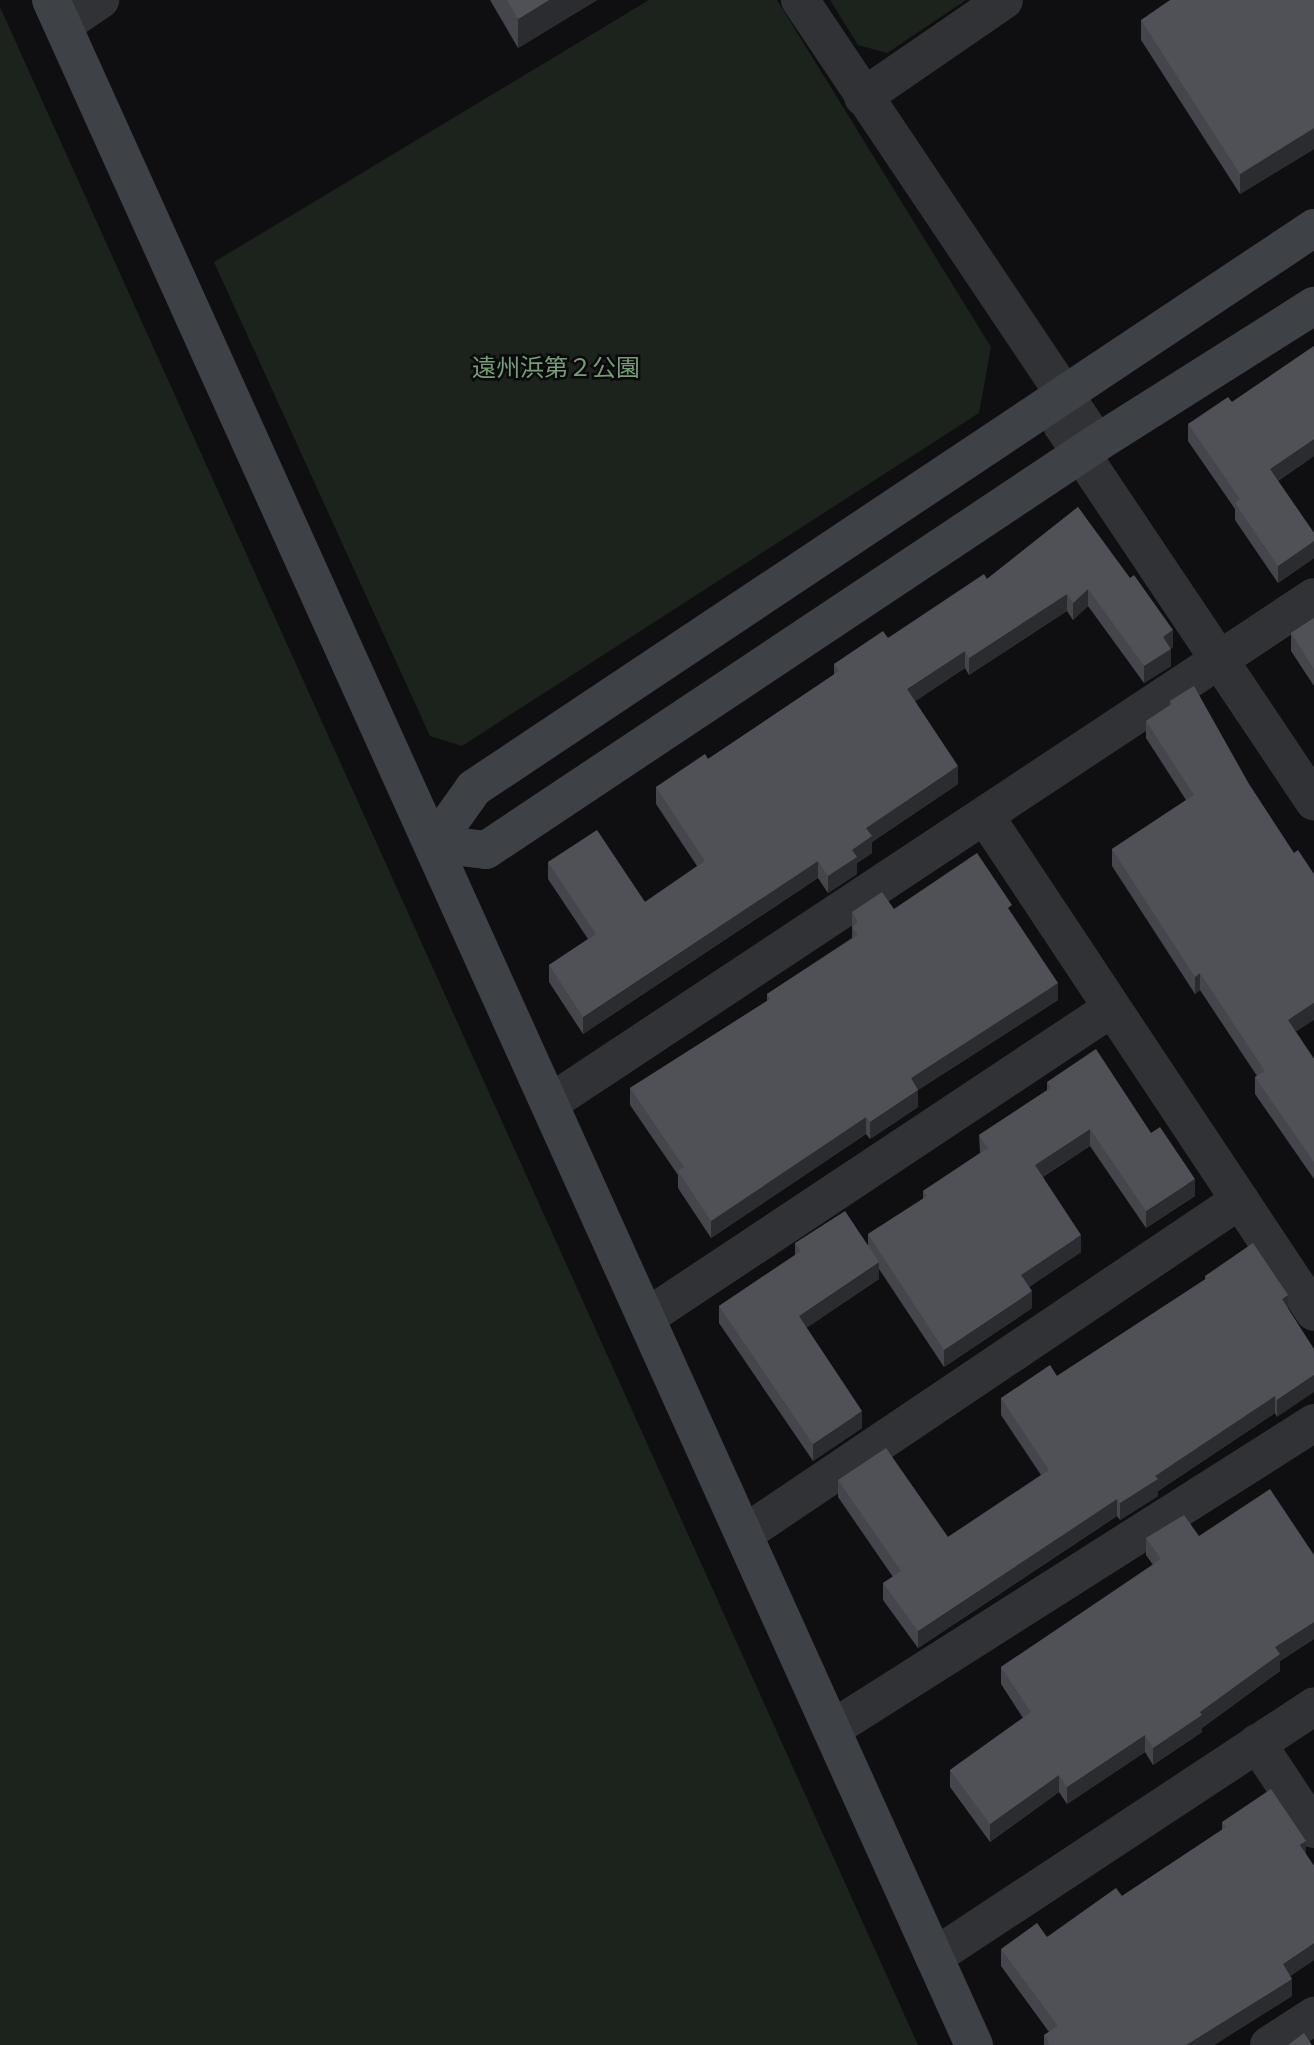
<!DOCTYPE html>
<meta charset="utf-8">
<style>
body{margin:0}
#map{position:relative;width:1314px;height:2045px;overflow:hidden;background:#0f0f11;font-family:"Titillium Web","Noto Sans JP",sans-serif}
div>[style]{position:absolute}
.green>*{inset:0;background:#1c231c}
.street>*{height:38px;margin:-19px;padding:0 19px;transform-origin:19px;border-radius:19px;background:#303236}
.secondary>*{height:38px;margin:-19px;padding:0 19px;transform-origin:19px;border-radius:19px;background:#3e4146}
.wall>*{inset:0;background:#45464c}
.shaded-wall>*{inset:0;background:#2b2c30}
.building>*{inset:0;background:#4f5157}
span{translate:-50% -50%;white-space:nowrap;text-align:center;line-height:1.15;-webkit-text-stroke:5px #0a0a0c;paint-order:stroke}
.park-label{font-size:24px;color:#779d77}
</style>
<div id="map">
<div class="green">
<div style="clip-path:polygon(649px 0,777px 0,991px 347px,979px 413px,462px 746px,430px 736px,214px 262px)"></div>
<div style="clip-path:polygon(830px 0,966px 0,887px 53px,858px 45px)"></div>
<div style="clip-path:polygon(0 7px,918px 2045px,0 2045px)"></div>
</div>
<div class="street">
<div style="left:800px;top:0;width:533px;rotate:56.16deg"></div>
<div style="left:63px;top:25px;width:45px;rotate:-34deg"></div>
<div style="left:863px;top:97px;width:171px;rotate:-34.5deg"></div>
<div style="left:1062px;top:425px;width:453px;rotate:56.2deg"></div>
<div style="left:985px;top:816px;width:595px;rotate:56.44deg"></div>
<div style="left:550px;top:1103px;width:916px;rotate:-33.52deg"></div>
<div style="left:647px;top:1317px;width:558px;rotate:-33.6deg"></div>
<div style="left:744px;top:1534px;width:598px;rotate:-33.96deg"></div>
<div style="left:832px;top:1729px;width:571px;rotate:-32.41deg"></div>
<div style="left:1257px;top:1743px;width:103px;rotate:56.5deg"></div>
<div style="left:934px;top:1957px;width:455px;rotate:-33.4deg"></div>
<div style="left:1269px;top:2045px;width:54px;rotate:-32.8deg"></div>
</div>
<div class="secondary">
<div style="left:51px;top:0;width:2244px;rotate:65.71deg"></div>
<div style="left:1314px;top:228px;width:1010px;rotate:146.31deg"></div>
<div style="left:474px;top:788px;width:69px;rotate:125.5deg"></div>
<div style="left:434px;top:844px;width:52px;rotate:6.6deg"></div>
<div style="left:486px;top:850px;width:734px;rotate:-33.67deg"></div>
<div style="left:1097px;top:443px;width:257px;rotate:-32.3deg"></div>
</div>
<div class="wall">
<div style="clip-path:polygon(490px 0,597px 0,518px 48px)"></div>
<div style="clip-path:polygon(1314px 0,1314px 149px,1240px 194px,1141px 40px,1141px 20px)"></div>
<div style="clip-path:polygon(1314px 346px,1314px 456px,1278px 481px,1314px 533px,1314px 558px,1278px 583px,1235px 520px,1235px 509px,1188px 441px,1188px 424px,1232px 402px)"></div>
<div style="clip-path:polygon(1078px 507px,1173px 647px,1170px 649px,1171px 666px,1144px 683px,1088px 606px,1073px 620px,1067px 611px,969px 675px,965px 668px,915px 701px,958px 784px,872px 842px,872px 853px,857px 863px,857px 874px,828px 893px,818px 878px,583px 1034px,549px 982px,549px 965px,588px 939px,548px 879px,548px 862px,645px 902px,697px 866px,656px 804px,656px 787px,708px 759px,834px 675px,834px 664px,888px 638px,987px 579px)"></div>
<div style="clip-path:polygon(1314px 618px,1314px 686px,1291px 651px,1291px 633px)"></div>
<div style="clip-path:polygon(1194px 686px,1296px 1032px,1314px 1059px,1314px 1179px,1255px 1094px,1255px 1077px,1257px 1076px,1200px 990px,1195px 994px,1112px 866px,1112px 849px,1186px 800px,1146px 738px,1146px 721px,1170px 705px,1170px 701px)"></div>
<div style="clip-path:polygon(894px 909px,1012px 914px,1058px 1000px,918px 1090px,918px 1107px,870px 1139px,866px 1134px,711px 1238px,678px 1188px,678px 1175px,630px 1105px,630px 1088px,767px 1001px,767px 994px,852px 938px,852px 912px)"></div>
<div style="clip-path:polygon(1047px 1082px,1151px 1133px,1195px 1196px,1146px 1228px,1090px 1146px,1043px 1177px,1081px 1252px,1029px 1287px,1032px 1308px,944px 1367px,879px 1269px,879px 1279px,806px 1328px,862px 1428px,813px 1461px,719px 1323px,719px 1306px,795px 1255px,795px 1243px,868px 1245px,868px 1234px,923px 1199px,923px 1191px,980px 1153px,979px 1135px,1047px 1090px)"></div>
<div style="clip-path:polygon(1205px 1276px,1288px 1295px,1277px 1417px,1275px 1413px,1158px 1491px,1158px 1496px,1120px 1520px,1117px 1516px,918px 1648px,883px 1600px,883px 1583px,893px 1577px,838px 1497px,838px 1480px,948px 1537px,1041px 1475px,1001px 1415px,1001px 1398px,1057px 1376px,1205px 1280px)"></div>
<div style="clip-path:polygon(1199px 1536px,1314px 1555px,1314px 1639px,1280px 1661px,1280px 1671px,1202px 1728px,1202px 1732px,1153px 1765px,1145px 1752px,1067px 1804px,1059px 1792px,990px 1842px,950px 1787px,950px 1770px,1023px 1718px,1001px 1684px,1001px 1667px,1153px 1565px,1146px 1555px,1146px 1538px)"></div>
<div style="clip-path:polygon(1222px 1822px,1306px 1854px,1314px 1866px,1314px 1960px,1290px 1976px,1292px 1996px,1214px 2045px,1044px 2045px,1044px 2035px,1049px 2032px,1001px 1966px,1001px 1949px,1047px 1937px,1122px 1896px,1222px 1830px)"></div>
</div>
<div class="shaded-wall">
<div style="clip-path:polygon(549px 0,597px 0,518px 48px,518px 19px)"></div>
<div style="clip-path:polygon(1314px 128px,1314px 149px,1240px 194px,1240px 174px)"></div>
<div style="clip-path:polygon(1314px 439px,1314px 456px,1270px 486px,1270px 469px)"></div>
<div style="clip-path:polygon(1314px 541px,1314px 558px,1278px 583px,1278px 566px)"></div>
<div style="clip-path:polygon(1088px 589px,1088px 606px,1073px 620px,1073px 603px)"></div>
<div style="clip-path:polygon(1067px 594px,1067px 611px,969px 675px,969px 658px)"></div>
<div style="clip-path:polygon(1173px 630px,1173px 647px,1169px 650px,1171px 649px,1171px 666px,1144px 683px,1144px 666px,1163px 637px)"></div>
<div style="clip-path:polygon(965px 651px,965px 668px,907px 707px,907px 689px)"></div>
<div style="clip-path:polygon(958px 766px,958px 784px,872px 842px,872px 853px,857px 863px,857px 874px,828px 893px,828px 876px,852px 850px,866px 828px)"></div>
<div style="clip-path:polygon(818px 861px,818px 878px,583px 1034px,583px 1017px)"></div>
<div style="clip-path:polygon(1200px 973px,1200px 990px,1195px 994px,1195px 977px)"></div>
<div style="clip-path:polygon(1058px 983px,1058px 1000px,918px 1090px,918px 1107px,870px 1139px,870px 1122px,911px 1078px)"></div>
<div style="clip-path:polygon(1314px 1003px,1314px 1020px,1288px 1037px,1288px 1020px)"></div>
<div style="clip-path:polygon(866px 1117px,866px 1134px,711px 1238px,711px 1221px)"></div>
<div style="clip-path:polygon(1090px 1129px,1090px 1146px,1035px 1182px,1035px 1165px)"></div>
<div style="clip-path:polygon(1195px 1179px,1195px 1196px,1146px 1228px,1146px 1211px)"></div>
<div style="clip-path:polygon(1081px 1235px,1081px 1252px,1021px 1292px,1021px 1275px)"></div>
<div style="clip-path:polygon(879px 1262px,879px 1279px,799px 1333px,799px 1316px)"></div>
<div style="clip-path:polygon(1032px 1291px,1032px 1308px,944px 1367px,944px 1350px)"></div>
<div style="clip-path:polygon(1288px 1295px,1288px 1312px,1282px 1299px)"></div>
<div style="clip-path:polygon(1314px 1375px,1314px 1392px,1277px 1417px,1277px 1400px)"></div>
<div style="clip-path:polygon(1275px 1396px,1275px 1413px,1158px 1491px,1158px 1496px,1120px 1520px,1120px 1503px,1155px 1476px)"></div>
<div style="clip-path:polygon(862px 1411px,862px 1428px,813px 1461px,813px 1444px)"></div>
<div style="clip-path:polygon(1117px 1499px,1117px 1516px,918px 1648px,918px 1631px)"></div>
<div style="clip-path:polygon(1314px 1622px,1314px 1639px,1280px 1661px,1280px 1671px,1202px 1728px,1202px 1732px,1153px 1765px,1153px 1748px,1200px 1712px,1275px 1647px)"></div>
<div style="clip-path:polygon(1145px 1735px,1145px 1752px,1067px 1804px,1067px 1787px)"></div>
<div style="clip-path:polygon(1059px 1775px,1059px 1792px,990px 1842px,990px 1824px)"></div>
<div style="clip-path:polygon(1306px 1841px,1306px 1858px,1300px 1845px)"></div>
<div style="clip-path:polygon(1314px 1943px,1314px 1960px,1283px 1981px,1283px 1964px)"></div>
<div style="clip-path:polygon(1292px 1979px,1292px 1996px,1214px 2045px,1186px 2045px)"></div>
</div>
<div class="building">
<div style="clip-path:polygon(507px 0,549px 0,518px 19px)"></div>
<div style="clip-path:polygon(1170px 0,1314px 0,1314px 128px,1240px 174px,1141px 20px)"></div>
<div style="clip-path:polygon(1314px 346px,1314px 439px,1270px 469px,1314px 533px,1314px 541px,1278px 566px,1235px 503px,1240px 499px,1188px 424px,1228px 397px,1232px 402px)"></div>
<div style="clip-path:polygon(1078px 507px,1130px 578px,1134px 575px,1173px 630px,1163px 637px,1171px 649px,1144px 666px,1088px 589px,1073px 603px,1067px 594px,969px 658px,965px 651px,907px 689px,958px 766px,866px 828px,872px 836px,852px 850px,857px 857px,828px 876px,818px 861px,583px 1017px,549px 965px,596px 934px,548px 862px,597px 830px,645px 902px,705px 861px,656px 787px,705px 754px,708px 759px,839px 671px,834px 664px,883px 631px,888px 638px,984px 574px,987px 579px)"></div>
<div style="clip-path:polygon(1314px 618px,1314px 669px,1291px 633px)"></div>
<div style="clip-path:polygon(1194px 686px,1249px 784px,1294px 853px,1298px 850px,1314px 874px,1314px 1003px,1288px 1020px,1314px 1059px,1314px 1162px,1255px 1077px,1265px 1071px,1200px 973px,1195px 977px,1112px 849px,1194px 795px,1146px 721px,1172px 704px,1170px 701px)"></div>
<div style="clip-path:polygon(977px 853px,1012px 905px,1008px 908px,1058px 983px,911px 1078px,918px 1090px,870px 1122px,866px 1117px,711px 1221px,678px 1171px,684px 1167px,630px 1088px,770px 999px,767px 994px,858px 935px,852px 927px,858px 922px,852px 912px,882px 892px,894px 909px)"></div>
<div style="clip-path:polygon(1096px 1049px,1151px 1133px,1160px 1127px,1195px 1179px,1146px 1211px,1090px 1129px,1035px 1165px,1081px 1235px,1021px 1275px,1032px 1291px,944px 1350px,868px 1234px,927px 1196px,923px 1191px,988px 1148px,979px 1135px,1051px 1088px,1047px 1082px)"></div>
<div style="clip-path:polygon(845px 1211px,879px 1262px,799px 1316px,862px 1411px,813px 1444px,719px 1306px,801px 1251px,795px 1243px)"></div>
<div style="clip-path:polygon(1253px 1243px,1288px 1295px,1282px 1299px,1314px 1349px,1314px 1375px,1277px 1400px,1275px 1396px,1155px 1476px,1158px 1479px,1120px 1503px,1117px 1499px,918px 1631px,883px 1583px,901px 1571px,838px 1480px,886px 1448px,948px 1537px,1049px 1470px,1001px 1398px,1050px 1365px,1057px 1376px,1207px 1278px,1205px 1276px)"></div>
<div style="clip-path:polygon(1270px 1489px,1314px 1555px,1314px 1622px,1275px 1647px,1280px 1654px,1200px 1712px,1202px 1715px,1153px 1748px,1145px 1735px,1067px 1787px,1059px 1775px,990px 1824px,950px 1770px,1031px 1712px,1001px 1667px,1161px 1559px,1146px 1538px,1184px 1515px,1199px 1536px)"></div>
<div style="clip-path:polygon(1271px 1789px,1306px 1841px,1300px 1845px,1314px 1866px,1314px 1943px,1283px 1964px,1292px 1979px,1186px 2045px,1050px 2045px,1044px 2035px,1058px 2026px,1001px 1949px,1037px 1923px,1047px 1937px,1116px 1888px,1122px 1896px,1226px 1827px,1222px 1822px)"></div>
<div style="clip-path:polygon(1304px 2033px,1312px 2045px,1288px 2045px)"></div>
</div>
<div class="park-label">
<span style="left:556px;top:368px">遠州浜第２公園</span>
</div>
</div>
